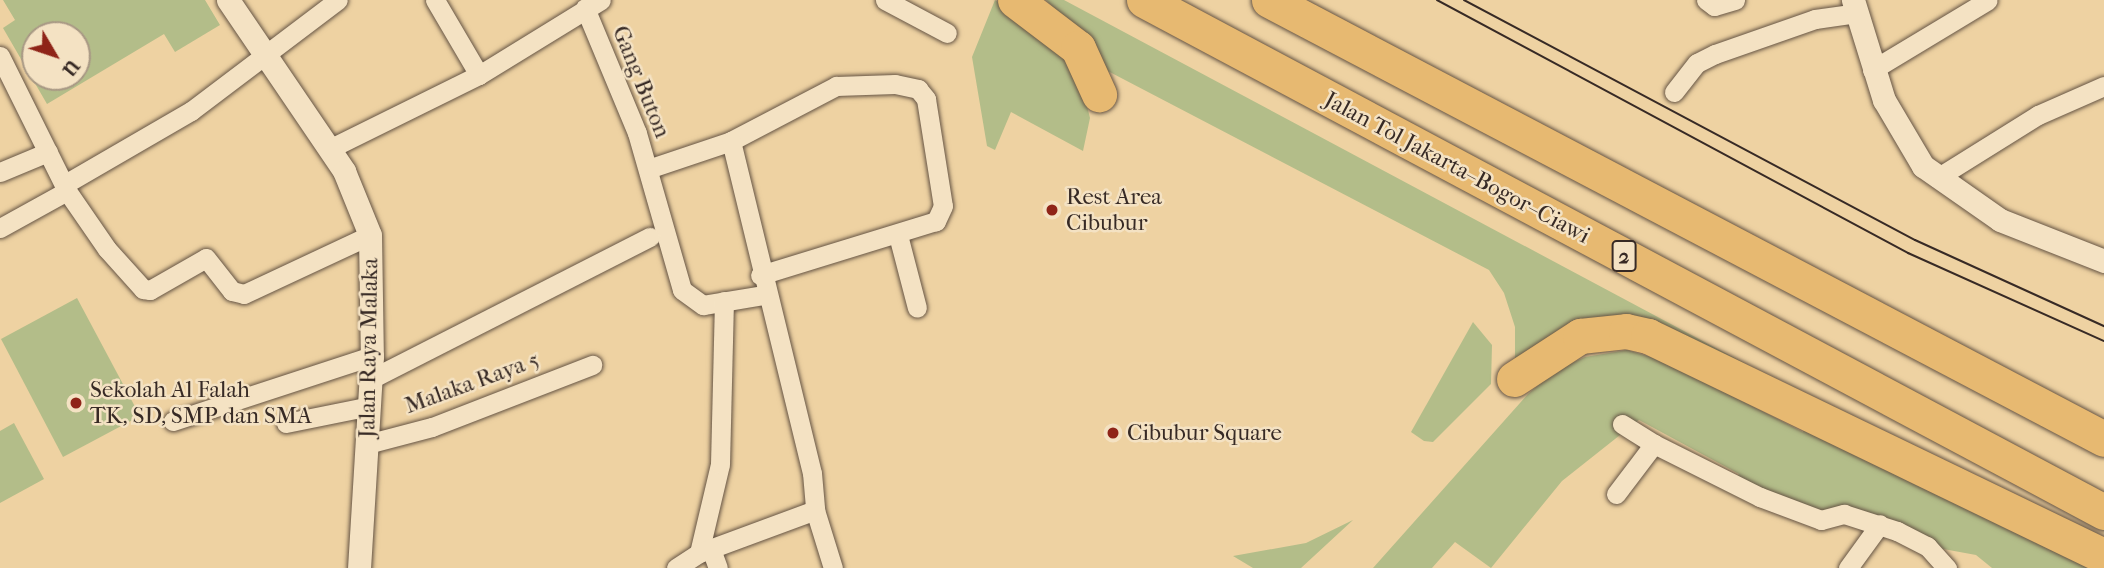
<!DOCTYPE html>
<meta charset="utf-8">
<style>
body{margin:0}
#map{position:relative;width:2104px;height:568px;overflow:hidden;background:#eed2a2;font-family:"IM FELL French Canon",serif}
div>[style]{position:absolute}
.green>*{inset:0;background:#b3bd89}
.roads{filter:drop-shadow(0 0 2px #655444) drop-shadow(0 0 2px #655444)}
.minor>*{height:19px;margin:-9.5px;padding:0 9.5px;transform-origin:9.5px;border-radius:9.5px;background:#f4e2c3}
.tertiary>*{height:23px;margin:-11.5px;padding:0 11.5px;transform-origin:11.5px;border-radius:11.5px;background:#f4e2c3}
.motorway>*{height:35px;margin:-17.5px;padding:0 17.5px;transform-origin:17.5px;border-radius:17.5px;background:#e7b971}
.tram>*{height:2px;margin:-1px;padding:0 1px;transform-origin:1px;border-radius:1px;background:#372a25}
.dots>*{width:19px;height:19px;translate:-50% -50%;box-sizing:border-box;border:4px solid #f4e2c3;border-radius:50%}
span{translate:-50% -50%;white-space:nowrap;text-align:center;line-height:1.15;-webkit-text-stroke:5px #f4e2c3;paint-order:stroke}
.shield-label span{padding:2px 5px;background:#f4e2c3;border:2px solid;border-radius:5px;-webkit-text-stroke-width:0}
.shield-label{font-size:21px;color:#372a25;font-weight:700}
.street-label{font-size:23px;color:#372a25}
.poi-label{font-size:23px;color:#372a25}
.left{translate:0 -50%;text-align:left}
.north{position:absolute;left:21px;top:21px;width:70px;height:70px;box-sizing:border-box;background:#f4e2c3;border:2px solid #a89884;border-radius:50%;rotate:129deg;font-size:19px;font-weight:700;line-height:28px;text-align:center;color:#372a25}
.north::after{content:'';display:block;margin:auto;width:24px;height:32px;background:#8f2418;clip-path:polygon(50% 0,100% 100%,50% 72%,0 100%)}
</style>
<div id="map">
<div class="green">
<div style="clip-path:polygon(evenodd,3px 0,205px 0,220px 25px,175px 52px,164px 34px,47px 104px,3px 28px,15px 20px,3px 0,35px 35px,77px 35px,77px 77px,35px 77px,35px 35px)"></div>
<div style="clip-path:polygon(995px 0,1059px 43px,1082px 86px,1090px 118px,1083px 151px,1011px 112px,995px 150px,987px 146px,972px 57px)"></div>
<div style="clip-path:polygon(1046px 0,1064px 0,1817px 402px,1637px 325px,1515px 366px,1515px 327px,1504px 293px,1489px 270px,1102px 68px,1087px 43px)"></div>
<div style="clip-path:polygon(77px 298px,140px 416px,63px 457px,1px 339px)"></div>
<div style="clip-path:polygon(1473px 322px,1492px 345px,1491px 384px,1433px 442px,1424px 441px,1411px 432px)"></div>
<div style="clip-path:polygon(1627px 350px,1661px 360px,1803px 432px,1813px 412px,2104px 568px,1992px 568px,1976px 555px,1927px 546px,1733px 484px,1739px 474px,1639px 420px,1562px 481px,1491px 568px,1455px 542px,1432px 568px,1373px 568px,1528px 394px,1556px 370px,1585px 357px)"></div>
<div style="clip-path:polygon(14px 423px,44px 479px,0 503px,0 431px)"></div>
<div style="clip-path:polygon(1353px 520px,1301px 568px,1253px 568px,1233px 556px,1306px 543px)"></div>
</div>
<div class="roads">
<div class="minor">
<div style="left:435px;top:0;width:87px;rotate:59.6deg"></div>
<div style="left:885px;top:0;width:70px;rotate:28deg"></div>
<div style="left:1706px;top:0;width:10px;rotate:37deg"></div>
<div style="left:1714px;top:6px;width:22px;rotate:-16deg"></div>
<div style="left:585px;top:8px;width:135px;rotate:67.4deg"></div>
<div style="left:637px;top:133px;width:163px;rotate:74deg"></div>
<div style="left:682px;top:290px;width:26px;rotate:36deg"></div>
<div style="left:703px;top:305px;width:62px;rotate:-9.3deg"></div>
<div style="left:0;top:56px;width:151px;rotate:63.6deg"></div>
<div style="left:67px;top:191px;width:70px;rotate:55.4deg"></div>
<div style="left:107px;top:249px;width:54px;rotate:48deg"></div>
<div style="left:143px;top:289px;width:7px;rotate:8deg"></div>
<div style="left:150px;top:290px;width:64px;rotate:-29.7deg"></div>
<div style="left:206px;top:258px;width:42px;rotate:51.8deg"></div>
<div style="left:232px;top:291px;width:12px;rotate:14deg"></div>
<div style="left:244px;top:294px;width:139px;rotate:-25.1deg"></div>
<div style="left:1872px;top:70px;width:135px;rotate:-31.1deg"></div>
<div style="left:1674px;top:92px;width:37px;rotate:-52deg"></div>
<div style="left:1697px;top:63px;width:20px;rotate:-27deg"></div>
<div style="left:1715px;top:54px;width:106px;rotate:-19.3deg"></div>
<div style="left:1815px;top:19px;width:42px;rotate:-8.1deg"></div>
<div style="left:731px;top:141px;width:119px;rotate:-27.6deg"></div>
<div style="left:836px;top:86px;width:59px;rotate:-1.9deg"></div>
<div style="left:895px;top:84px;width:24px;rotate:12deg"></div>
<div style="left:918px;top:89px;width:13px;rotate:51deg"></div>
<div style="left:926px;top:99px;width:108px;rotate:81deg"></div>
<div style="left:943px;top:206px;width:17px;rotate:115deg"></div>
<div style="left:936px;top:221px;width:184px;rotate:162.9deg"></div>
<div style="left:329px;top:149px;width:167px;rotate:-26.3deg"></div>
<div style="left:479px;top:75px;width:143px;rotate:-31.6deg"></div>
<div style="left:648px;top:169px;width:88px;rotate:-18.6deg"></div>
<div style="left:731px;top:141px;width:342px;rotate:76.3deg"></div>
<div style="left:812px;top:473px;width:37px;rotate:85deg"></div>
<div style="left:815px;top:510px;width:61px;rotate:72.8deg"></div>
<div style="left:0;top:172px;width:52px;rotate:-22.6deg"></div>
<div style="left:1937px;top:178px;width:119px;rotate:-32deg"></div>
<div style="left:2038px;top:115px;width:72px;rotate:-23.7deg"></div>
<div style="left:65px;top:184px;width:146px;rotate:-30.1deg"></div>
<div style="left:191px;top:111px;width:184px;rotate:-37.1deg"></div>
<div style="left:0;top:228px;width:77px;rotate:-28.9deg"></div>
<div style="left:898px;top:235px;width:75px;rotate:75.4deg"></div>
<div style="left:371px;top:379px;width:313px;rotate:-27deg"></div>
<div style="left:173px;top:421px;width:209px;rotate:-18.1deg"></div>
<div style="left:286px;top:423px;width:86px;rotate:-11.4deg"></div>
<div style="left:1622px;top:424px;width:38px;rotate:32deg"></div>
<div style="left:367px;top:444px;width:67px;rotate:-14.7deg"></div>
<div style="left:432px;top:427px;width:172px;rotate:-21.2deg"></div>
<div style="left:1616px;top:494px;width:63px;rotate:-52.8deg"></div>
<div style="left:1654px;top:444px;width:119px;rotate:26.6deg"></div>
<div style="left:1760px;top:497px;width:65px;rotate:20.7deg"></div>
<div style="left:1821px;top:520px;width:24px;rotate:-15deg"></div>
<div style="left:1844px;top:514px;width:56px;rotate:17.8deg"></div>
<div style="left:1897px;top:531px;width:34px;rotate:27deg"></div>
<div style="left:1927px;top:546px;width:30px;rotate:48deg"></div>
<div style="left:711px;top:549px;width:20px;rotate:70deg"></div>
<div style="left:699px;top:553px;width:91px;rotate:-76.7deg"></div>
<div style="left:720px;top:464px;width:163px;rotate:-88.6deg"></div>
<div style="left:676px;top:568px;width:27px;rotate:-33deg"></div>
<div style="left:699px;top:553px;width:124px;rotate:-20.3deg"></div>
<div style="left:1848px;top:568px;width:54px;rotate:-54deg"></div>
</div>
<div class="tertiary">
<div style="left:228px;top:0;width:207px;rotate:55.8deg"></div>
<div style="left:344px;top:171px;width:69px;rotate:67.9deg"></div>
<div style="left:370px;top:235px;width:121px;rotate:89.1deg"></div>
<div style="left:372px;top:356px;width:212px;rotate:93.5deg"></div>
<div style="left:1853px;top:0;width:105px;rotate:72.8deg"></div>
<div style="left:1884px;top:100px;width:77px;rotate:59.4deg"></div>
<div style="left:1923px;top:166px;width:94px;rotate:35deg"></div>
<div style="left:2000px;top:220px;width:112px;rotate:21.5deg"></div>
</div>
<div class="motorway">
<div style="left:1015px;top:0;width:79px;rotate:37.3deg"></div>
<div style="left:1078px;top:48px;width:51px;rotate:65.5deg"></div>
<div style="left:1144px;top:0;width:1088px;rotate:28.07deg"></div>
<div style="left:1269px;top:0;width:943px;rotate:27.73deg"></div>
<div style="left:1514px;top:379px;width:79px;rotate:-33.1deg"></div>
<div style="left:1580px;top:336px;width:46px;rotate:-6.2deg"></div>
<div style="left:1626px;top:331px;width:23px;rotate:13deg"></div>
<div style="left:1648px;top:336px;width:506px;rotate:25.76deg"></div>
</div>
</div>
<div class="tram">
<div style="left:1437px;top:0;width:535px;rotate:28.24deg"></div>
<div style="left:1908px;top:253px;width:215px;rotate:24.2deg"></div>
<div style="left:1464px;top:0;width:511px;rotate:28.02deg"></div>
<div style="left:1915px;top:240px;width:208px;rotate:24.5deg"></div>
</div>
<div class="dots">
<div style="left:1052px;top:210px;background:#8f2418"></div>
<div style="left:76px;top:403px;background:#8f2418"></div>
<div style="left:1113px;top:433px;background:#8f2418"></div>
</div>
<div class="shield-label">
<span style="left:1624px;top:256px">2</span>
</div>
<div class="street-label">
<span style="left:641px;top:82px;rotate:68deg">Gang Buton</span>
<span style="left:1457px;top:168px;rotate:28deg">Jalan Tol Jakarta–Bogor–Ciawi</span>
<span style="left:369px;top:348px;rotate:-89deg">Jalan Raya Malaka</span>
<span style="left:472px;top:383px;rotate:-20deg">Malaka Raya 5</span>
</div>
<div class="poi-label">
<span class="left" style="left:1066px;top:210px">Rest Area<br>Cibubur</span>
<span class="left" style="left:90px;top:403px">Sekolah Al Falah<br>TK, SD, SMP dan SMA</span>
<span class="left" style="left:1127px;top:433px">Cibubur Square</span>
</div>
<div class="north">U</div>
</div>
